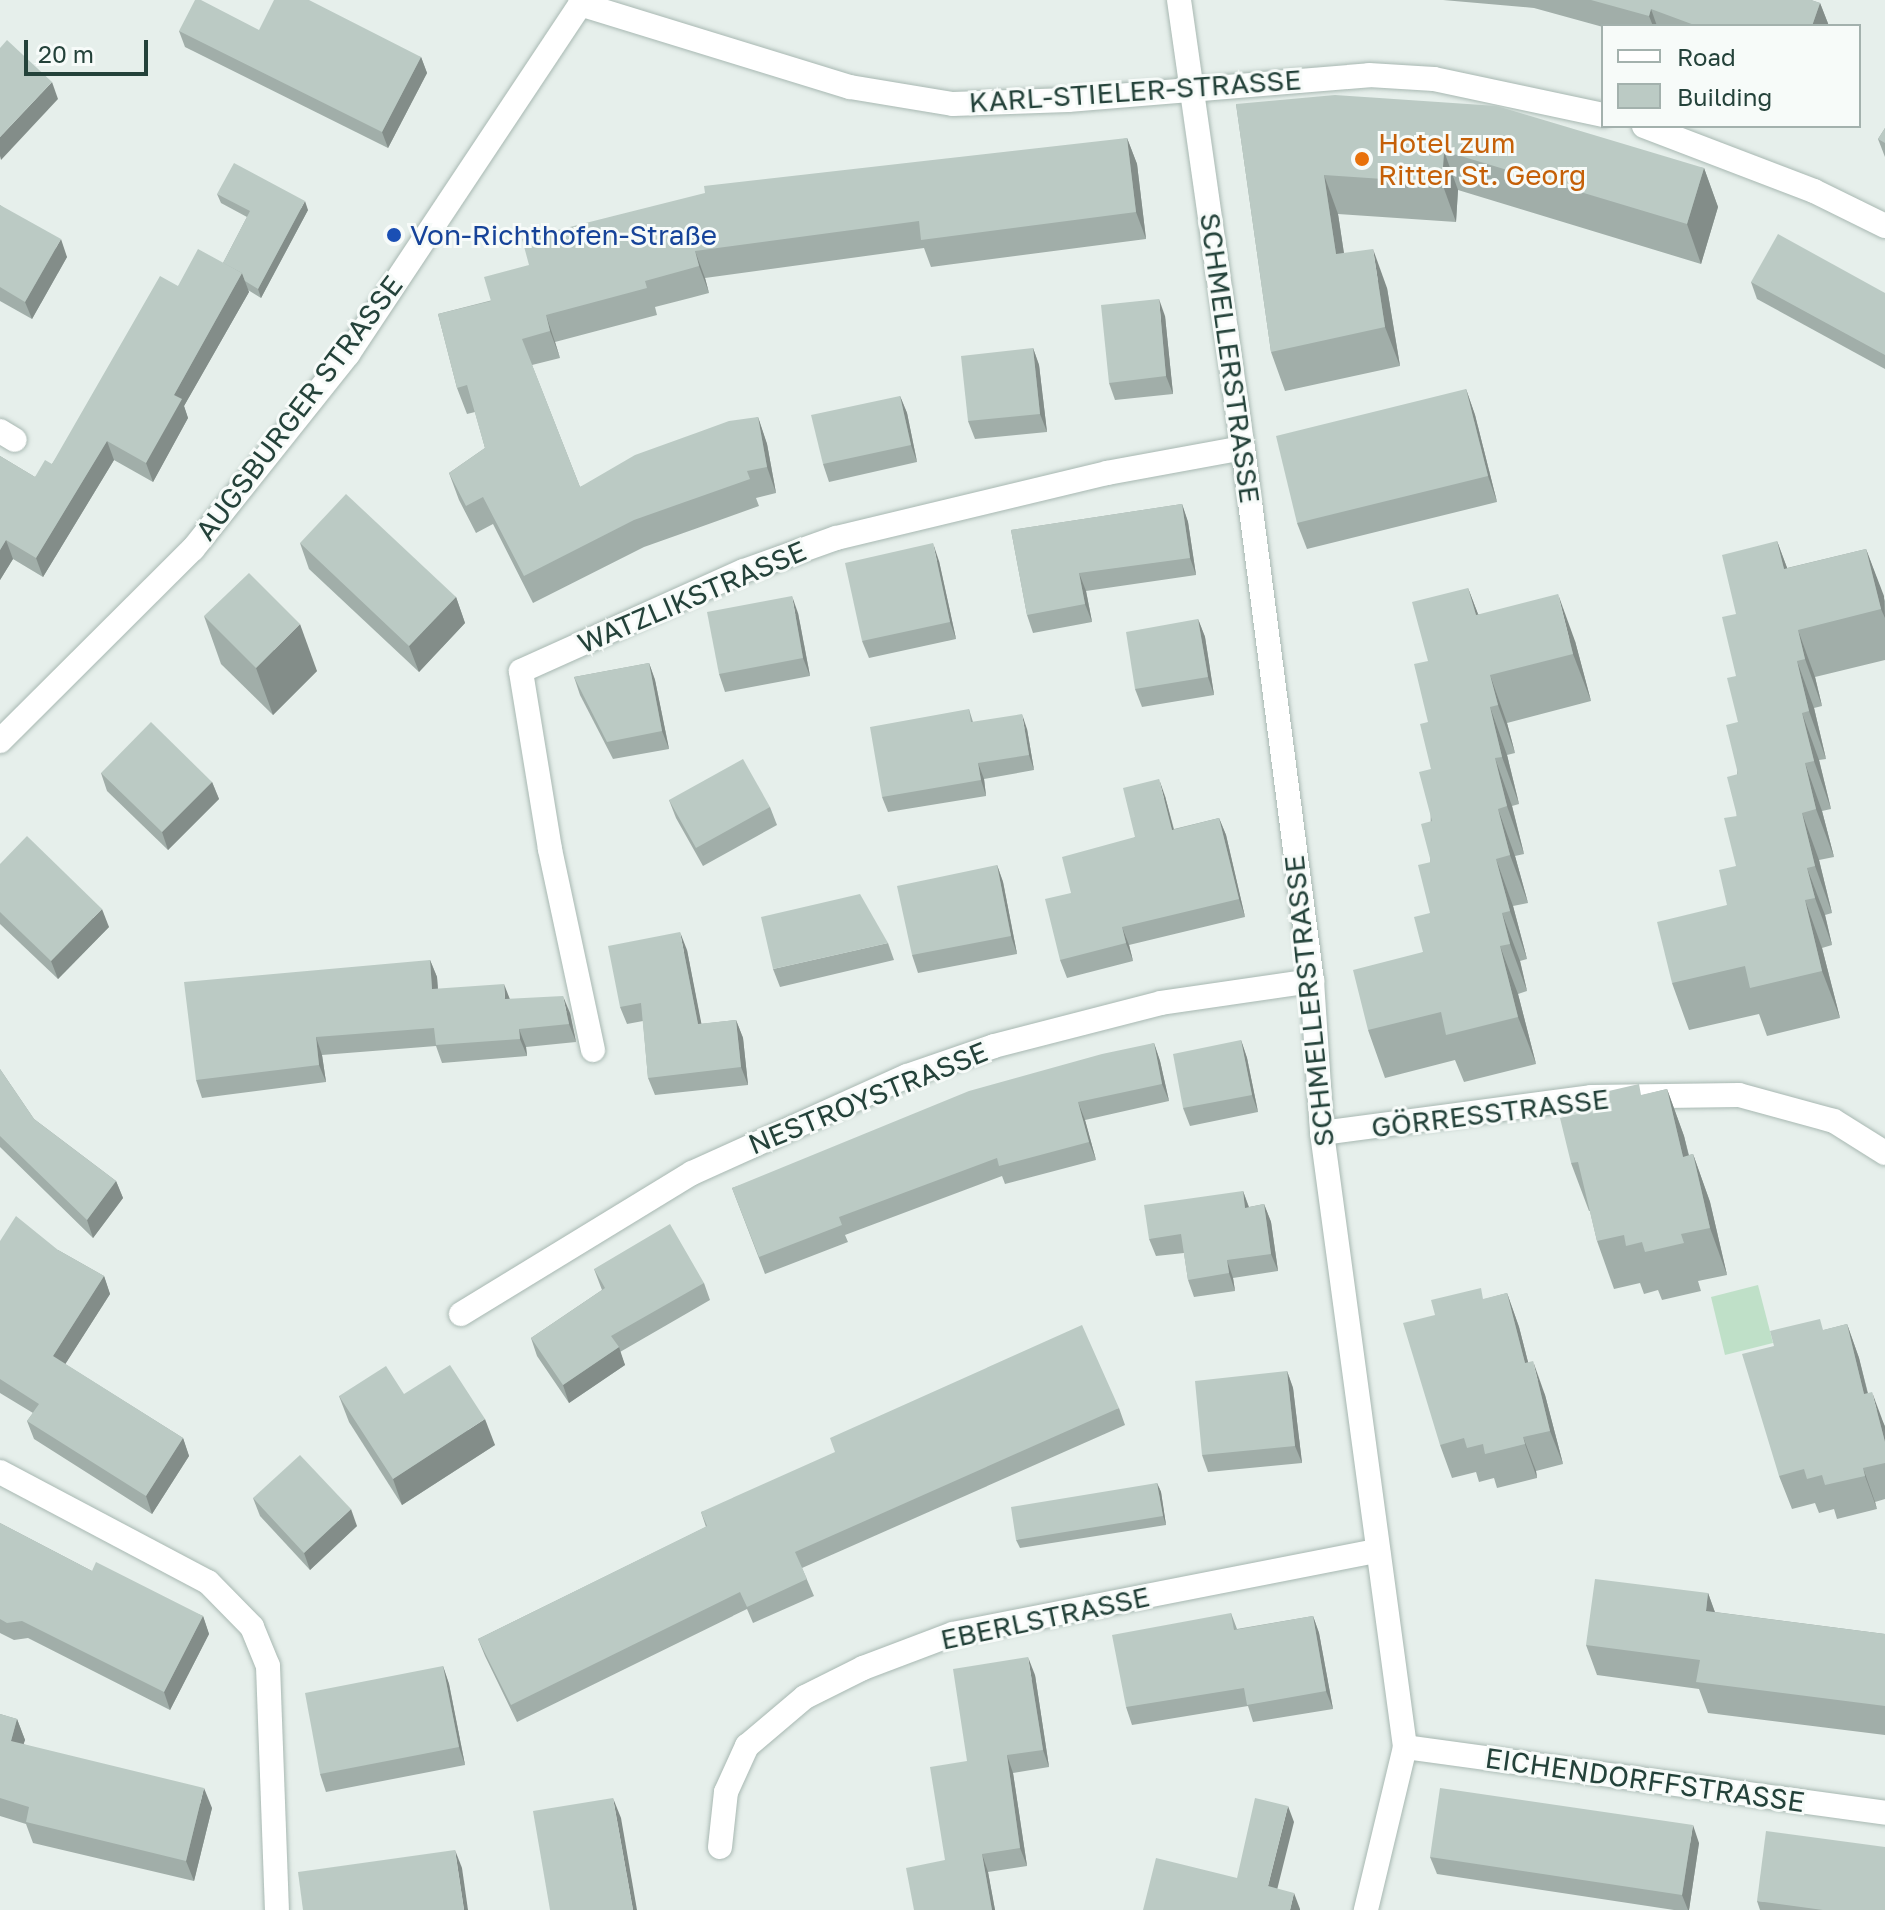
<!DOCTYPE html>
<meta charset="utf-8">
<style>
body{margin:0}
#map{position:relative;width:1885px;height:1910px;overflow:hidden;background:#e6efeb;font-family:"Golos Text",sans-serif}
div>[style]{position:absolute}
.green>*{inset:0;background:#bfe0c8}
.roads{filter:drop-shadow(0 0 2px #a8b8b2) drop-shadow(0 0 2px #a8b8b2)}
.street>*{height:24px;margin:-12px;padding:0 12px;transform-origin:12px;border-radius:12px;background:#fff}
.secondary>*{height:24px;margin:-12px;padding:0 12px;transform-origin:12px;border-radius:12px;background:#fff}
.wall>*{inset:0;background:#a1aea9}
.shaded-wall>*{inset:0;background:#838d89}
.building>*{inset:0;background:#bbcac4}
.dots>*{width:22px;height:22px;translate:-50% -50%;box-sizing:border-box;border:4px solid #f7fbf9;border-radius:50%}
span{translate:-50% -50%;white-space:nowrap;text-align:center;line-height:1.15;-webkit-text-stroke:6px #f7fbf9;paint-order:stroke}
.street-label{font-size:28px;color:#24423a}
.food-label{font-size:28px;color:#c56008}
.left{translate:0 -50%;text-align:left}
.transit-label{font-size:28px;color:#164399}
.legend{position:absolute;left:1601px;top:24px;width:260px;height:104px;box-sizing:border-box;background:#f7fbf9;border:2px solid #a3b1ad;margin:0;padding:10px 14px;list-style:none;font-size:24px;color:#24423a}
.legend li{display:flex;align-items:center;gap:16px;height:40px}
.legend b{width:40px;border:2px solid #a3b1ad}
.scale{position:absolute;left:24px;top:40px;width:124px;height:36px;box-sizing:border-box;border:4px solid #24423a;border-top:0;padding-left:10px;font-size:24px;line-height:28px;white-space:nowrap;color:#24423a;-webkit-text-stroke:6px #f7fbf9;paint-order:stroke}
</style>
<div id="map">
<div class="green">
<div style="clip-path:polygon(1758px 1285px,1773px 1343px,1725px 1355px,1711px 1297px)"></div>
</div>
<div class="roads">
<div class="street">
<div style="left:1179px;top:0;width:453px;rotate:81.9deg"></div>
<div style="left:1243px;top:448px;width:537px;rotate:82.62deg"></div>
<div style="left:1312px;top:981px;width:152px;rotate:86.2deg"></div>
<div style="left:1322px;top:1133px;width:620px;rotate:82.3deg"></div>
<div style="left:1405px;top:1747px;width:168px;rotate:103.5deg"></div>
<div style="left:0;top:431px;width:17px;rotate:31deg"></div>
<div style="left:593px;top:1050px;width:206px;rotate:-102.1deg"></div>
<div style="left:550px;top:849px;width:180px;rotate:-99.3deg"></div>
<div style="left:521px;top:671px;width:244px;rotate:-24.2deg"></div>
<div style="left:744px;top:571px;width:98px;rotate:-19.7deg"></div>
<div style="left:836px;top:538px;width:279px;rotate:-13.5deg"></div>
<div style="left:1107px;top:473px;width:138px;rotate:-10.4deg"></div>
<div style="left:1322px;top:1133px;width:271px;rotate:-7.6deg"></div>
<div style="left:1591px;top:1097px;width:148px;rotate:-0.8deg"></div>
<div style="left:1739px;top:1095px;width:98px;rotate:15.3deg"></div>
<div style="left:1834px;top:1121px;width:60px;rotate:32.1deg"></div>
<div style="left:461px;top:1314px;width:271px;rotate:-31.4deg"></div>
<div style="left:692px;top:1173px;width:236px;rotate:-24.3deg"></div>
<div style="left:907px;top:1076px;width:92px;rotate:-19deg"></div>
<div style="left:994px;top:1046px;width:172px;rotate:-14.4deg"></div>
<div style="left:1161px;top:1003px;width:153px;rotate:-8.3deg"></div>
<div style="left:0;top:1472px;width:235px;rotate:27.9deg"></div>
<div style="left:208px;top:1582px;width:63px;rotate:45.6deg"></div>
<div style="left:252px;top:1627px;width:42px;rotate:67.7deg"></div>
<div style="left:268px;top:1666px;width:244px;rotate:87.9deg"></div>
<div style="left:1405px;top:1747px;width:485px;rotate:7.8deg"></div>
<div style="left:720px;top:1847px;width:55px;rotate:-83.8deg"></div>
<div style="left:726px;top:1792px;width:51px;rotate:-65.5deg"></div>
<div style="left:747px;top:1746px;width:76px;rotate:-40.2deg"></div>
<div style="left:805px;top:1697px;width:65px;rotate:-26.6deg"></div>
<div style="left:863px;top:1668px;width:96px;rotate:-20.7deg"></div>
<div style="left:953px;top:1634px;width:433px;rotate:-11.1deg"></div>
</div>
<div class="secondary">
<div style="left:580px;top:4px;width:282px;rotate:17.1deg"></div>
<div style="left:850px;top:87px;width:104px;rotate:9.4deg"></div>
<div style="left:953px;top:104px;width:115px;rotate:-2deg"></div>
<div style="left:1068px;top:100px;width:302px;rotate:-4.7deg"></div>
<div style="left:1369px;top:75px;width:65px;rotate:3.5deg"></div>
<div style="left:1434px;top:79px;width:173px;rotate:12deg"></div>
<div style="left:1644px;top:126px;width:182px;rotate:20.9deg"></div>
<div style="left:1814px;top:191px;width:79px;rotate:26.2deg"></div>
<div style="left:0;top:741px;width:272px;rotate:-44.9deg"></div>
<div style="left:193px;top:549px;width:249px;rotate:-51.5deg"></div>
<div style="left:348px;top:354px;width:425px;rotate:-56.4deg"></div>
</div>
</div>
<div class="wall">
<div style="clip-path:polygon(1443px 0,1811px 0,1820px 3px,1829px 26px,1603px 27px,1534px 8px)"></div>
<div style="clip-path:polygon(259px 30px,421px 57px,427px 73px,388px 148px,185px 47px,179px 31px)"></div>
<div style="clip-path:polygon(1236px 104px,1704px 168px,1718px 207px,1701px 264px,1458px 190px,1456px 222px,1338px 214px,1344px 253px,1387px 288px,1400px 366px,1285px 391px,1271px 352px)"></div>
<div style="clip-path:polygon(1885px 128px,1885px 157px,1878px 139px)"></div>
<div style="clip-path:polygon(1127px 138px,1137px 164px,1146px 239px,931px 267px,924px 248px,705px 278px,709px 293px,655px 307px,657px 315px,555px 342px,560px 358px,532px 365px,580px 487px,758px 417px,767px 444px,776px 493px,756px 498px,759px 506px,644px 547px,533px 603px,493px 524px,476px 533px,459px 500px,449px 473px,485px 448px,475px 412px,467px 414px,457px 388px,438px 314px)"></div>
<div style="clip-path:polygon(217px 194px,308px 210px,261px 298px,248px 290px,249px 292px,184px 406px,188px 418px,153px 482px,114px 460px,43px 577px,13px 559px,0 580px,0 456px,35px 477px,52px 464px,178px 286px,223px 263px,247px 217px,221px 203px)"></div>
<div style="clip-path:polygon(0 205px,67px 257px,32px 319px,0 301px)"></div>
<div style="clip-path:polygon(1751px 282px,1885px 293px,1885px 369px,1757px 299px)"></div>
<div style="clip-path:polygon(1165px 316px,1173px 394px,1115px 400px,1109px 383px)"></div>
<div style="clip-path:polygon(1033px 348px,1039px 365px,1047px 432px,975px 439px,968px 421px)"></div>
<div style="clip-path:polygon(1466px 389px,1475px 415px,1497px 502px,1307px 549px,1297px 523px)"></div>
<div style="clip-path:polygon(900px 396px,907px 413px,917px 462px,829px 482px,823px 464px)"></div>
<div style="clip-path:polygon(1182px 504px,1188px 522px,1196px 575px,1086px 591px,1092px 622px,1033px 633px,1027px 615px,1011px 530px)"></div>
<div style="clip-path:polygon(1777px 541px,1787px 568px,1866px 549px,1885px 601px,1885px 660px,1815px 677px,1822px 706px,1814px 708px,1826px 759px,1819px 760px,1831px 809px,1822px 811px,1834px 857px,1819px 860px,1832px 913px,1825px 915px,1832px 945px,1822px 948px,1840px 1018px,1767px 1036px,1759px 1014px,1689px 1030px,1672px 983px,1727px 905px,1736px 866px,1738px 722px,1736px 676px,1736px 614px)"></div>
<div style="clip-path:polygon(300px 543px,456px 597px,465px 623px,419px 672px,309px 569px)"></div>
<div style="clip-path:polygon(939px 561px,956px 639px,869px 658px,862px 641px)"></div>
<div style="clip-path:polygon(1468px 588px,1478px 614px,1575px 641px,1591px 701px,1507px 723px,1515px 753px,1507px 755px,1519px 804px,1512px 806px,1524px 854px,1515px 856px,1528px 903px,1513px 906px,1527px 959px,1520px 961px,1527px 991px,1518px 994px,1536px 1064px,1464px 1082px,1455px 1060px,1385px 1078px,1368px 1030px,1423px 952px,1430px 913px,1431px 769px,1428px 722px)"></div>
<div style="clip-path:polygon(798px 613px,810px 676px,725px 692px,719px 674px)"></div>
<div style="clip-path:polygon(204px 616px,317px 671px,273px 715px,221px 664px)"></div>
<div style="clip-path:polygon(1198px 619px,1205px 637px,1214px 695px,1142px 707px,1135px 689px)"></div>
<div style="clip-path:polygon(649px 663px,655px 680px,669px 749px,613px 759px,580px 695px,574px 677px)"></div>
<div style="clip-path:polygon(969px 709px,973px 722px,1027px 729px,1034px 770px,984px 779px,986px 796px,888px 812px,882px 797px)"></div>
<div style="clip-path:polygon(101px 773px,212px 782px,219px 799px,168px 850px,107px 791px)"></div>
<div style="clip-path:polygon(1165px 796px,1174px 829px,1219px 818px,1226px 835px,1245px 917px,1129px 945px,1133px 961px,1067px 978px,1060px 960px,1071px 893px,1135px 837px)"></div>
<div style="clip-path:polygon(669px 800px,770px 807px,777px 825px,703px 866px,676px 818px)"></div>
<div style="clip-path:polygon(0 864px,109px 927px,58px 979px,0 924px)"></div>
<div style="clip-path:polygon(997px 865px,1003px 882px,1017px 954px,918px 973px,912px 955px)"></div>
<div style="clip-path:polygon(888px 943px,894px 960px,780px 987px,773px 969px)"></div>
<div style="clip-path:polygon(687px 950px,701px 1024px,736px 1020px,743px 1038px,748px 1085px,655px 1095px,648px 1078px,643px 1021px,627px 1024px,620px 1007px)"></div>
<div style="clip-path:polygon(430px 960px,437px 977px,438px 989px,510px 999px,570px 1013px,576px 1042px,526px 1047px,527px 1056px,442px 1063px,436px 1046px,322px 1055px,326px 1082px,202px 1098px,196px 1080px)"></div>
<div style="clip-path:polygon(1241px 1040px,1247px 1058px,1258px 1112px,1190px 1126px,1183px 1108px)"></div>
<div style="clip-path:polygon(1154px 1043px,1160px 1061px,1169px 1101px,1085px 1120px,1096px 1160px,1005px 1184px,1002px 1176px,845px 1235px,848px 1242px,765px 1274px,732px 1188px)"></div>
<div style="clip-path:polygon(0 1069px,34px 1119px,116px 1181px,123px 1198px,93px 1238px,0 1147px)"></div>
<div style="clip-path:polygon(1667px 1089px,1684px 1136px,1689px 1155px,1693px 1154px,1710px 1202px,1727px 1275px,1698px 1281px,1701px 1291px,1662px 1300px,1658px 1290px,1644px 1294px,1640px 1283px,1614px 1289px,1597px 1241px,1590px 1211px,1589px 1211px,1571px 1163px,1590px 1111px,1643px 1095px)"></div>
<div style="clip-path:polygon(1243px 1191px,1249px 1207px,1264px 1204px,1271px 1222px,1278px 1271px,1233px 1278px,1235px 1291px,1194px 1297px,1188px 1280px,1184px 1253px,1156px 1256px,1149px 1239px)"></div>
<div style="clip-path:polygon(0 1241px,58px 1250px,104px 1276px,110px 1294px,65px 1364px,183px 1438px,189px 1456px,152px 1514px,34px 1439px,27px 1421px,33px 1413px,0 1393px)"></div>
<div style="clip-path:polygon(594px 1269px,704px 1283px,710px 1300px,620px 1352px,625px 1365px,569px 1403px,537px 1356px,531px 1338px,602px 1290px)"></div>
<div style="clip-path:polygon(1507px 1293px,1519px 1327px,1528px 1362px,1545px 1395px,1563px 1464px,1536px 1471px,1537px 1478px,1497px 1488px,1494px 1478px,1479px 1482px,1476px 1472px,1452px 1478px,1440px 1445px,1435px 1315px,1485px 1299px)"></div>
<div style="clip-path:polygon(1847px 1324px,1859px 1358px,1868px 1393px,1885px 1426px,1885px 1499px,1875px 1502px,1877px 1509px,1837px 1519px,1834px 1509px,1819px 1513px,1815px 1503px,1792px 1509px,1779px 1476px,1774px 1346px,1824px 1330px)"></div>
<div style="clip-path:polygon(1287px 1371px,1293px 1388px,1302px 1463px,1208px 1472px,1202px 1455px)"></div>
<div style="clip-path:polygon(404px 1394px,495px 1445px,402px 1505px,349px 1422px,339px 1396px)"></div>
<div style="clip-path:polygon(1119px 1408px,1125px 1425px,802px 1568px,814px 1596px,753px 1623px,747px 1609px,517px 1722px,485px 1656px,478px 1639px,706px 1527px,701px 1512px)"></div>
<div style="clip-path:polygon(1157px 1483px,1161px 1492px,1166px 1525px,1020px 1548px,1016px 1540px)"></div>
<div style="clip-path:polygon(253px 1498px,357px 1526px,310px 1570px,260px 1516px)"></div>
<div style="clip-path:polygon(0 1523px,92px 1571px,203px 1616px,209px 1634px,170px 1710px,28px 1638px,14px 1640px,0 1633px)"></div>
<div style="clip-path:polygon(1708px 1593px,1715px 1612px,1885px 1634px,1885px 1735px,1708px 1713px,1699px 1689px,1597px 1675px,1586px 1645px)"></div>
<div style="clip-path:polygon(1231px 1613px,1237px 1629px,1313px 1616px,1319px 1633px,1333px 1709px,1253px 1722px,1248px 1706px,1132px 1725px,1126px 1707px)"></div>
<div style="clip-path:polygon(443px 1666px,449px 1684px,465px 1765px,326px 1792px,320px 1774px)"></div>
<div style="clip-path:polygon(1035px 1675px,1049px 1767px,1013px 1773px,1027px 1866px,988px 1872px,995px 1910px,914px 1910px,945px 1860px,967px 1761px)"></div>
<div style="clip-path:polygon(0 1714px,17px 1719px,25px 1740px,23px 1744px,212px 1808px,194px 1881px,33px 1843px,26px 1824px,0 1816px)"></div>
<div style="clip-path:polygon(1699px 1843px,1689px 1910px,1674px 1910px,1437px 1874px,1430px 1857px)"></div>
<div style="clip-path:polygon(1757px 1901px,1885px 1910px,1760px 1910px)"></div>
</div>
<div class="shaded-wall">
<div style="clip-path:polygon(1820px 3px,1829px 26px,1812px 26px)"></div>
<div style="clip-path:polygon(1651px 9px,1657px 26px,1653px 26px,1649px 16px)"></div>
<div style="clip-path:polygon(421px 57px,427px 73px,388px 148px,382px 132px)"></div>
<div style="clip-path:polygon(52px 82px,58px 99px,1px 160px,0 156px,0 137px)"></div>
<div style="clip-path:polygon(1127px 138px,1137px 164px,1146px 239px,1136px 212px)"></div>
<div style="clip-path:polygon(1444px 151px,1458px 190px,1456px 222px,1442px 183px)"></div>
<div style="clip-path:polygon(1704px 168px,1718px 207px,1701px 264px,1687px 224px)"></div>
<div style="clip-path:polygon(1324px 175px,1338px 214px,1350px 294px,1336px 254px)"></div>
<div style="clip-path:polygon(305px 201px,308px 210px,261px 298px,258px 289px)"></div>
<div style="clip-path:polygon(61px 239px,67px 257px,32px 319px,25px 302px)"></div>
<div style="clip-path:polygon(1373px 249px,1387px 288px,1400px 366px,1385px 327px)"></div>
<div style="clip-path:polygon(695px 251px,705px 278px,709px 293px,699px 266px)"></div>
<div style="clip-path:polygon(242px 273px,249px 292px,184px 406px,188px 418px,153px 482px,146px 463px,174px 395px)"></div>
<div style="clip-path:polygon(1159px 299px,1165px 316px,1173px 394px,1166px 376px)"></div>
<div style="clip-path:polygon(546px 315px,555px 342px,560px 358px,550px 331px)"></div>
<div style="clip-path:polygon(1033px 348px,1039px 365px,1047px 432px,1040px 414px)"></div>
<div style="clip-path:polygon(1466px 389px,1475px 415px,1497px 502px,1488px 476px)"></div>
<div style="clip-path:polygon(900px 396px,907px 413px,917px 462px,911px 445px)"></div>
<div style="clip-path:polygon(758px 417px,767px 444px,776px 493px,767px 467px)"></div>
<div style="clip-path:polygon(107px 441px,114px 460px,43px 577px,36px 558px)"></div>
<div style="clip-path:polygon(1182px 504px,1188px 522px,1196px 575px,1190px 558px)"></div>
<div style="clip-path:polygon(6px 540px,13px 559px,0 580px,0 550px)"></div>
<div style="clip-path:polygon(1777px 541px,1795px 589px,1784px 569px)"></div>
<div style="clip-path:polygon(933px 543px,939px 561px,956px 639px,950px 622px)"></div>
<div style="clip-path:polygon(1866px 549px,1884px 596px,1885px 618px,1881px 609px)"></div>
<div style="clip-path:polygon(1079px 573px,1086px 591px,1092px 622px,1085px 604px)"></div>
<div style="clip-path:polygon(1468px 588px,1486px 635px,1476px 615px)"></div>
<div style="clip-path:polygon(1558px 594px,1575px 641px,1591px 701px,1573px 654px)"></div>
<div style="clip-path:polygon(792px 596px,798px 613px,810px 676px,803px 658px)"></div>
<div style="clip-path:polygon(456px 597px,465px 623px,419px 672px,409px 646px)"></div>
<div style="clip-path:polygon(1198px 619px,1205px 637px,1214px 695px,1208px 677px)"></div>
<div style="clip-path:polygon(300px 624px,317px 671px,273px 715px,256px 668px)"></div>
<div style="clip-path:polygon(1798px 630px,1815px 677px,1822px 706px,1805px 659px)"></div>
<div style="clip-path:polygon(1797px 661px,1814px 708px,1826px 759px,1809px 711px)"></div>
<div style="clip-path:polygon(649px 663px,655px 680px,669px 749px,662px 731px)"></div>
<div style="clip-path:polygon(1490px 675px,1507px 723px,1515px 753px,1498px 705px)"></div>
<div style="clip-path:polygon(1490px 707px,1507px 755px,1519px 804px,1502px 757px)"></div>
<div style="clip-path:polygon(1802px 713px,1819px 760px,1831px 809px,1814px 761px)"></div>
<div style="clip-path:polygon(1022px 714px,1027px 729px,1034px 770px,1029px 755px)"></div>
<div style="clip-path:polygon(1495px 758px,1512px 806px,1524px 854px,1507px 806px)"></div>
<div style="clip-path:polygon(978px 763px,984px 779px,986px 796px,981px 780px)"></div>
<div style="clip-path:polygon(1805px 763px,1822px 811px,1834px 857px,1816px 809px)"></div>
<div style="clip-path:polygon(1159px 779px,1165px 796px,1178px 847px,1172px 830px)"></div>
<div style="clip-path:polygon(212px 782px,219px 799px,168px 850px,162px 832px)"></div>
<div style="clip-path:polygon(1498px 809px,1515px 856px,1528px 903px,1510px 855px)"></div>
<div style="clip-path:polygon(1802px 813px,1819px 860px,1832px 913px,1815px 866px)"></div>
<div style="clip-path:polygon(1219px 818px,1226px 835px,1245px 917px,1239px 899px)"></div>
<div style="clip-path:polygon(1496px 859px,1513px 906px,1527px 959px,1510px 911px)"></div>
<div style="clip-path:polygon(997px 865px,1003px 882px,1017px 954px,1011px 936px)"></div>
<div style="clip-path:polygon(1807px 868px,1825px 915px,1832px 945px,1815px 898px)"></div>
<div style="clip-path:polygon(1805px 900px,1822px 948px,1840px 1018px,1822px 971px)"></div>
<div style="clip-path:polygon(102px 909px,109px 927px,58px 979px,51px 961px)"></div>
<div style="clip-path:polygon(1502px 913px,1520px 961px,1527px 991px,1510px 944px)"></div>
<div style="clip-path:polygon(1122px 927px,1129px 945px,1133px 961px,1126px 943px)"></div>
<div style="clip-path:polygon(680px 932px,687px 950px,705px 1042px,698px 1024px)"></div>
<div style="clip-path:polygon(1500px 946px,1518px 994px,1536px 1064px,1518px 1017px)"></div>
<div style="clip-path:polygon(430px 960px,437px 977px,439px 1007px,432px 989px)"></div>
<div style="clip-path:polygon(504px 984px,511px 1002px,505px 999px)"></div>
<div style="clip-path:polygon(563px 996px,570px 1013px,576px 1042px,569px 1024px)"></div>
<div style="clip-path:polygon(736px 1020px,743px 1038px,748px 1085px,741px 1067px)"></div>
<div style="clip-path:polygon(519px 1029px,526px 1047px,527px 1056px,520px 1039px)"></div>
<div style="clip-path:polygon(316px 1037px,322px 1055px,326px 1082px,319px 1065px)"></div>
<div style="clip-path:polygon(1241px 1040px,1247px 1058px,1258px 1112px,1252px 1095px)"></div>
<div style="clip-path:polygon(1154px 1043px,1160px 1061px,1169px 1101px,1162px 1084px)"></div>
<div style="clip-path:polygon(1667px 1089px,1684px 1136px,1700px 1204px,1683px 1157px)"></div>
<div style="clip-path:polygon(1078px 1102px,1085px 1120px,1096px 1160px,1089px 1142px)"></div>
<div style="clip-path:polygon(1693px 1154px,1710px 1202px,1727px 1275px,1710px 1228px)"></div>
<div style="clip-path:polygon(116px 1181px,123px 1198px,93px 1238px,87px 1220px)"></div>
<div style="clip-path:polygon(1243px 1191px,1249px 1208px,1245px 1208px)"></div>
<div style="clip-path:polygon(1264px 1204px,1271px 1222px,1278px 1271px,1271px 1254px)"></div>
<div style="clip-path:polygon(1227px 1260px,1233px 1278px,1235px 1291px,1229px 1273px)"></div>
<div style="clip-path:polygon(104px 1276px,110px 1294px,59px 1374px,53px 1356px)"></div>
<div style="clip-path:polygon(1507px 1293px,1519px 1327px,1537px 1397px,1525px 1363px)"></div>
<div style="clip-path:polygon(1847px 1324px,1859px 1358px,1876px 1428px,1864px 1394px)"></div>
<div style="clip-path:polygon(619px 1347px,625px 1365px,569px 1403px,563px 1385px)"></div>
<div style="clip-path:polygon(1533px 1361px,1545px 1395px,1563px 1464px,1550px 1431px)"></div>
<div style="clip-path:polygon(1287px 1371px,1293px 1388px,1302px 1463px,1295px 1446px)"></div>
<div style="clip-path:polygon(1872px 1392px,1885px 1427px,1885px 1442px)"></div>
<div style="clip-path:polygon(485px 1419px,495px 1445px,402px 1505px,393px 1479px)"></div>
<div style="clip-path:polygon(1523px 1437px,1536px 1471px,1537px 1478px,1525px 1444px)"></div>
<div style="clip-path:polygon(183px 1438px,189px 1456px,152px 1514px,146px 1496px)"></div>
<div style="clip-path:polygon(1863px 1468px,1875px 1502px,1877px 1509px,1865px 1476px)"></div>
<div style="clip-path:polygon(1157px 1483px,1161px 1492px,1166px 1525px,1163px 1516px)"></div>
<div style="clip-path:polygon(351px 1509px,357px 1526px,310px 1570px,304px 1553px)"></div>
<div style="clip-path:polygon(1708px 1593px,1719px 1624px,1706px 1611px)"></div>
<div style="clip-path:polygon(203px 1616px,209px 1634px,170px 1710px,164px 1692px)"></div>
<div style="clip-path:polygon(1313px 1616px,1319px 1633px,1333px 1709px,1326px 1691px)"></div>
<div style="clip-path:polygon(1028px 1657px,1035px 1675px,1049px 1767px,1043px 1750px)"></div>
<div style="clip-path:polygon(443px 1666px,449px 1684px,465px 1765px,459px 1747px)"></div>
<div style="clip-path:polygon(17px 1719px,25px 1740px,18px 1761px,11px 1741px)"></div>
<div style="clip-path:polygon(1007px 1755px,1013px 1773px,1027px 1866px,1020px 1848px)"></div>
<div style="clip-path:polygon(204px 1788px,212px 1808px,194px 1881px,186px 1861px)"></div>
<div style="clip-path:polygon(613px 1798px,621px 1818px,637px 1910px,633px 1910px)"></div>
<div style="clip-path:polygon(1288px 1806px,1294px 1822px,1274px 1902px,1268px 1886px)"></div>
<div style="clip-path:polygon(1693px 1825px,1699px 1843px,1689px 1910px,1688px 1910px,1682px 1895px)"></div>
<div style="clip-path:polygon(455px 1850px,462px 1868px,468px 1910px,464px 1910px)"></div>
<div style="clip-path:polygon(982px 1854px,988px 1872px,995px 1910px,992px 1910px)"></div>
<div style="clip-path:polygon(1294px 1893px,1300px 1909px,1300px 1910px,1290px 1910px)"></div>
</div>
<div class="building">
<div style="clip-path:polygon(195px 0,201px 0,259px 30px,274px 0,309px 0,421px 57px,382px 132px,179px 31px)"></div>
<div style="clip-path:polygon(1591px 0,1811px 0,1820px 3px,1812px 26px,1697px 26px,1651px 9px,1649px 16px)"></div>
<div style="clip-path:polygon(7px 40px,52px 82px,0 137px,0 48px)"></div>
<div style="clip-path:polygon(1335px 95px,1497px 106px,1704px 168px,1687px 224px,1444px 151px,1442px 183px,1324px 175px,1336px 254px,1373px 249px,1385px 327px,1271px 352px,1236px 104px)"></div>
<div style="clip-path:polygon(1885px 128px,1885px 143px,1878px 139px)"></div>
<div style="clip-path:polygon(1127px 138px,1136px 212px,921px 240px,919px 221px,695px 251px,699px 266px,645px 281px,647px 288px,546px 315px,550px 331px,522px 339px,580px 487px,635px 455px,729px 421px,758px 417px,767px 467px,747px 471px,750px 479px,634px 520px,524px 576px,483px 497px,466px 506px,449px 473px,485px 448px,467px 385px,457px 388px,438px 314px,491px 301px,484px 277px,529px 265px,522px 239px,705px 193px,704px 186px)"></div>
<div style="clip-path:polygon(234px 163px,305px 201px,258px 289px,245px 281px,242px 273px,223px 263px,250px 211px,217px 194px)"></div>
<div style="clip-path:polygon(0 205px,61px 239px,25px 302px,0 287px)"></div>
<div style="clip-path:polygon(1778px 234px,1885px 293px,1885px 355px,1751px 282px)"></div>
<div style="clip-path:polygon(198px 249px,242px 273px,174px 395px,182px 399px,146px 463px,107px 441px,36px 558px,6px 540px,0 550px,0 456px,35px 477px,45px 460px,52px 464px,160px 276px,178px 286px)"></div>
<div style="clip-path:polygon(1159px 299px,1166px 376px,1109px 383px,1101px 305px)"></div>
<div style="clip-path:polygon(1033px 348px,1040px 414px,968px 421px,961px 356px)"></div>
<div style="clip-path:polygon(1466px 389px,1488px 476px,1297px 523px,1276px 436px)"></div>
<div style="clip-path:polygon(900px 396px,911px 445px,823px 464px,811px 415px)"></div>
<div style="clip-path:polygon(346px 494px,456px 597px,409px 646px,300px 543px)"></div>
<div style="clip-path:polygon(1182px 504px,1190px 558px,1079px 573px,1085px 604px,1027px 615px,1011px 530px)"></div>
<div style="clip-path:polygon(1777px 541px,1784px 569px,1866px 549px,1881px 609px,1798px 630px,1805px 659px,1797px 661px,1809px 711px,1802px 713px,1814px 761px,1805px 763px,1816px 809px,1802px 813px,1815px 866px,1807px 868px,1815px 898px,1805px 900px,1822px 971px,1750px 988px,1745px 966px,1672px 983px,1657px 922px,1727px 905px,1719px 870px,1736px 866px,1724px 818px,1737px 816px,1727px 777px,1738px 774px,1726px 725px,1738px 722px,1727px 678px,1736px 676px,1722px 617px,1736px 614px,1722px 555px)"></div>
<div style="clip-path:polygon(933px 543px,950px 622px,862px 641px,845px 563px)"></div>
<div style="clip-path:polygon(249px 573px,300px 624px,256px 668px,204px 616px)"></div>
<div style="clip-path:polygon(1468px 588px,1476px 615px,1558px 594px,1573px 654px,1490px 675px,1498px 705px,1490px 707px,1502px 757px,1495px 758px,1507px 806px,1498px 809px,1510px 855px,1496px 859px,1510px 911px,1502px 913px,1510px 944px,1500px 946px,1518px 1017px,1446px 1035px,1441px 1012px,1368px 1030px,1353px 970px,1423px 952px,1414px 917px,1430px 913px,1418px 865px,1431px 862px,1421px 824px,1432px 821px,1419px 772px,1431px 769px,1420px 724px,1428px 722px,1414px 664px,1428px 661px,1412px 602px)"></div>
<div style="clip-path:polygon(792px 596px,803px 658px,719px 674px,707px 612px)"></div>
<div style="clip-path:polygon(1198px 619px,1208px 677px,1135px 689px,1126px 632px)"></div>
<div style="clip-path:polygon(649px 663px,662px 731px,607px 742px,574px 677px)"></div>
<div style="clip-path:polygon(969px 709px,971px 722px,1022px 714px,1029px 755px,978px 763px,981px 780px,882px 797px,870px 727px)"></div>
<div style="clip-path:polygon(151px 722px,212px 782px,162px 832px,101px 773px)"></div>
<div style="clip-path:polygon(743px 759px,770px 807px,696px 848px,669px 800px)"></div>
<div style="clip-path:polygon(1159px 779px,1172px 830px,1219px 818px,1239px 899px,1122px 927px,1126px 943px,1060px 960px,1045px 899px,1071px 893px,1062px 857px,1135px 837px,1123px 788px)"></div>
<div style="clip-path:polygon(27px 836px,102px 909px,51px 961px,0 912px,0 864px)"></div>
<div style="clip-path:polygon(997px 865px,1011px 936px,912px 955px,897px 886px)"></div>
<div style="clip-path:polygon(860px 894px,888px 943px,773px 969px,761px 917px)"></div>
<div style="clip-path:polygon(680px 932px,698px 1024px,736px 1020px,741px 1067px,648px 1078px,641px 1003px,620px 1007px,608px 946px)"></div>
<div style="clip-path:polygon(430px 960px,432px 989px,504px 984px,505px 999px,563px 996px,569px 1024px,519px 1029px,520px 1039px,436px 1045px,434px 1028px,316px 1037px,319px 1065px,196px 1080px,184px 982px)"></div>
<div style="clip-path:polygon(1241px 1040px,1252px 1095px,1183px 1108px,1173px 1054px)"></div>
<div style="clip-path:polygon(1154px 1043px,1162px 1084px,1078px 1102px,1089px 1142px,999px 1166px,997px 1158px,839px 1217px,842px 1225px,759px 1257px,732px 1188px,969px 1091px,1102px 1054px)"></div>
<div style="clip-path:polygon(0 1069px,34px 1119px,116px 1181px,87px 1220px,0 1136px)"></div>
<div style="clip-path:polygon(1639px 1084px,1641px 1095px,1667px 1089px,1683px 1157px,1693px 1154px,1710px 1228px,1681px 1234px,1684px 1243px,1645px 1252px,1642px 1242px,1626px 1246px,1624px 1235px,1597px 1241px,1578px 1162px,1571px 1163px,1560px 1118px,1590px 1111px,1587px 1096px)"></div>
<div style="clip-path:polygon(1243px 1191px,1245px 1208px,1264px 1204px,1271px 1254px,1227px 1260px,1229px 1273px,1188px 1280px,1181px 1234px,1149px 1239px,1144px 1205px)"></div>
<div style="clip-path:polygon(16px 1216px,58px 1250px,104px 1276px,53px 1356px,183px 1438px,146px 1496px,27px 1421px,39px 1404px,0 1379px,0 1241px)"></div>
<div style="clip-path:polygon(670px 1224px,704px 1283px,611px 1336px,619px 1347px,563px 1385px,531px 1338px,605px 1288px,594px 1269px)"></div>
<div style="clip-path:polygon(1481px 1288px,1483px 1299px,1507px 1293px,1525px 1363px,1533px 1361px,1550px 1431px,1523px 1437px,1525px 1444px,1485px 1454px,1483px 1444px,1467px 1448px,1464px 1438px,1440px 1445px,1403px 1323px,1435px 1315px,1431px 1300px)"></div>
<div style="clip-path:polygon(1820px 1319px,1823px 1330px,1847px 1324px,1864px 1394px,1872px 1392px,1885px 1442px,1885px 1463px,1863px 1468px,1865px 1476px,1825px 1485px,1822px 1475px,1807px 1479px,1804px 1469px,1779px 1476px,1742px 1354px,1774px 1346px,1770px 1331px)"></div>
<div style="clip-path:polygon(1082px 1325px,1119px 1408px,795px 1552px,807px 1579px,747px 1607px,740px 1592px,511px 1705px,478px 1639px,707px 1526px,701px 1512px,835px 1452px,830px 1438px)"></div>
<div style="clip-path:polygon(450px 1365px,485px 1419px,393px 1479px,339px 1396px,386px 1366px,404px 1394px)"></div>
<div style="clip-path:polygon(1287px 1371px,1295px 1446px,1202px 1455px,1195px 1381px)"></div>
<div style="clip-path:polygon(300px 1455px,351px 1509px,304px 1553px,253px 1498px)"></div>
<div style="clip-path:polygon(1157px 1483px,1163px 1516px,1016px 1540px,1011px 1507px)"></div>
<div style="clip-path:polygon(0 1523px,92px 1571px,96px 1562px,203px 1616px,164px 1692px,22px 1621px,7px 1623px,0 1619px)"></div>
<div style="clip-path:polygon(1595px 1579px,1708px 1593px,1706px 1611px,1885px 1634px,1885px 1706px,1696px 1682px,1700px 1660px,1586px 1645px)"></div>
<div style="clip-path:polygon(1231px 1613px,1234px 1630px,1313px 1616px,1326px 1691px,1247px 1705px,1244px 1688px,1126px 1707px,1112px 1635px)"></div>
<div style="clip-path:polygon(1028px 1657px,1043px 1750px,1007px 1755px,1020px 1848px,982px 1854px,992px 1910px,914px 1910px,906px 1868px,945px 1860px,930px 1767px,967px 1761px,953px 1669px)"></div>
<div style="clip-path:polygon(443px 1666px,459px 1747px,320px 1774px,305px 1693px)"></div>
<div style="clip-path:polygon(0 1714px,17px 1719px,11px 1741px,204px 1788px,186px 1861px,26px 1822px,29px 1807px,0 1798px)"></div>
<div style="clip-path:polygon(1440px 1788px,1693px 1825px,1682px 1895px,1430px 1857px)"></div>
<div style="clip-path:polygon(613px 1798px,633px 1910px,550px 1910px,533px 1811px)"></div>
<div style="clip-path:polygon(1255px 1798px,1288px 1806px,1268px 1886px,1294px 1893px,1290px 1910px,1143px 1910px,1156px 1858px,1237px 1878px)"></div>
<div style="clip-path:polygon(1766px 1831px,1885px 1847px,1885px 1910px,1823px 1910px,1757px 1901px)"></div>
<div style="clip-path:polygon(455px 1850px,464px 1910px,303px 1910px,298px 1872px)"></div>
</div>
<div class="dots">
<div style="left:1362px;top:159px;background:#e8710a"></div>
<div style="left:394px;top:235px;background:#1a4fb4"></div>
</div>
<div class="street-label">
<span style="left:1135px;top:91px;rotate:-4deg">KARL-STIELER-STRASSE</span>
<span style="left:1230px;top:358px;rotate:82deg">SCHMELLERSTRASSE</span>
<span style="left:299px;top:408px;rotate:-53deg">AUGSBURGER STRASSE</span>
<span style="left:692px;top:597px;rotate:-23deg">WATZLIKSTRASSE</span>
<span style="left:1309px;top:1001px;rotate:-96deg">SCHMELLERSTRASSE</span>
<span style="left:868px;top:1098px;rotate:-22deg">NESTROYSTRASSE</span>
<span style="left:1490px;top:1113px;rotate:-7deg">GÖRRESSTRASSE</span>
<span style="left:1045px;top:1618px;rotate:-12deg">EBERLSTRASSE</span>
<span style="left:1645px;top:1780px;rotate:8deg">EICHENDORFFSTRASSE</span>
</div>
<div class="food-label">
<span class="left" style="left:1378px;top:159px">Hotel zum<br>Ritter St. Georg</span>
</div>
<div class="transit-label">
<span class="left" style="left:410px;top:235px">Von-Richthofen-Straße</span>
</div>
<ul class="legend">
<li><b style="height:10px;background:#fff"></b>Road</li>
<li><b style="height:22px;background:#bbcac4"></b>Building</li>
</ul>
<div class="scale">20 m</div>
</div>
